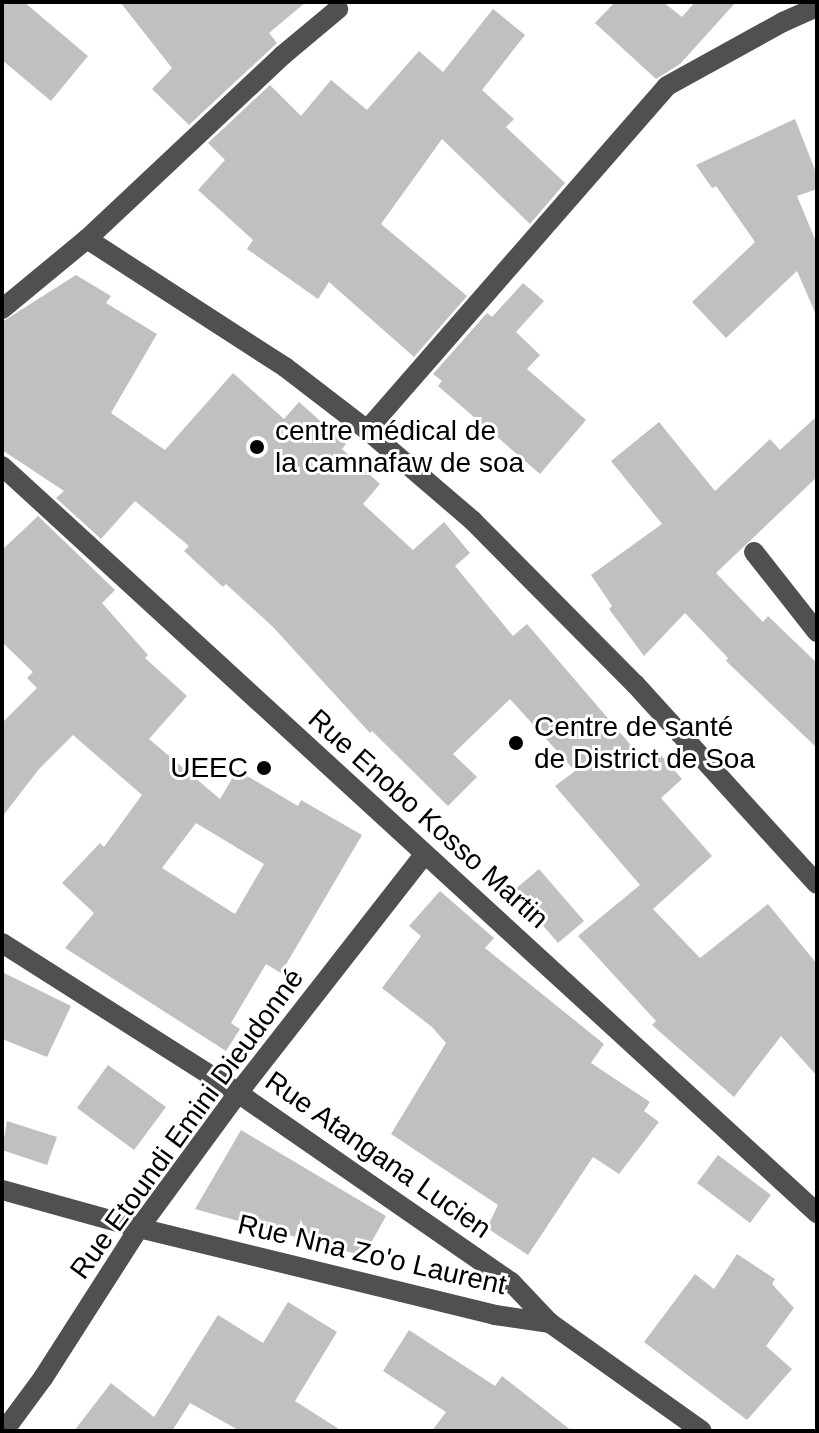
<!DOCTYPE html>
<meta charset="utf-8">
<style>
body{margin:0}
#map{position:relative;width:819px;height:1433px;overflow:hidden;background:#fff;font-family:Helvetica,sans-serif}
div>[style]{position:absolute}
.building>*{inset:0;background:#c0c0c0}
.minor>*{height:20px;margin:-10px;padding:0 10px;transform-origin:10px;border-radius:10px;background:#505050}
.dots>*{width:22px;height:22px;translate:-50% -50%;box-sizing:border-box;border:4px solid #fff;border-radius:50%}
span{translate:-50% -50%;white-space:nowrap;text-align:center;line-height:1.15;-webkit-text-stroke:6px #fff;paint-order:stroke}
.poi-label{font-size:28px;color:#000}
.left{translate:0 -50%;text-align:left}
.right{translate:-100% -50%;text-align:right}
.street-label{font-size:28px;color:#000}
.frame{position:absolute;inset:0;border:4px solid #000;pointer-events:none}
</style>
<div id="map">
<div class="building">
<div style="clip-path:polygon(2px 2px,24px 2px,88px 56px,51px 101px,2px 60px)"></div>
<div style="clip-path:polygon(120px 2px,306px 2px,269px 33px,277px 43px,189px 125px,152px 89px,172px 68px)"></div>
<div style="clip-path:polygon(615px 2px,663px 2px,682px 17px,695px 2px,736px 2px,680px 64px,656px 79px,595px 23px)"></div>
<div style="clip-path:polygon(493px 9px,525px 35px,482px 90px,514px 119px,506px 127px,565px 183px,530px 224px,442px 139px,381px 224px,467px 296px,414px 357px,329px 282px,318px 299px,247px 249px,253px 240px,198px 190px,225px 160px,208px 143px,270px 85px,301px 116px,331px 80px,367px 110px,419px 51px,443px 72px)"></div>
<div style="clip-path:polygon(795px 119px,817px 175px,817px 189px,797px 196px,817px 244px,817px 317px,797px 271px,726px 338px,692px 302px,755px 242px,716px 186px,712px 188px,696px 165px)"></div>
<div style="clip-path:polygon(76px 275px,111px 296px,106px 303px,157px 334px,111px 413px,165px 450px,233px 373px,284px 419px,299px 402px,346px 444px,342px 449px,380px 484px,363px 504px,413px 550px,444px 522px,470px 553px,455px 566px,513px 636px,527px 624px,648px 765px,660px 754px,682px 779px,661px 798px,712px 856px,653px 909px,700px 958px,768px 904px,817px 964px,817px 1076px,781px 1036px,734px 1097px,652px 1025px,656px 1021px,578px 936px,640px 885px,555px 786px,575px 771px,510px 699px,453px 754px,477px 777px,448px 806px,372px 731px,370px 733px,273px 627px,226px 584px,223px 587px,184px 551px,189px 546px,135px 501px,101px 539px,56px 498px,64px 491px,2px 450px,2px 322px)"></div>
<div style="clip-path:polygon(523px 283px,544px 301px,516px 332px,540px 355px,527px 369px,586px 420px,540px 474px,438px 386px,442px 381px,433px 374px,487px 313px,492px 317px)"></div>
<div style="clip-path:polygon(817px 416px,817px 477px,716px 573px,763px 622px,768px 616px,817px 663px,817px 748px,726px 661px,728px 658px,685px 613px,644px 656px,609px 609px,612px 606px,591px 575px,662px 524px,611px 461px,659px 422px,715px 491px,770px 439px,780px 450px)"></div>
<div style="clip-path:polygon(evenodd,38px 516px,115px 590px,102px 603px,148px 655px,145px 658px,187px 696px,149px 739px,220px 799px,237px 770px,298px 806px,301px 800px,362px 835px,281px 973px,266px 964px,231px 1023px,240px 1029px,226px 1051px,65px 948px,94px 913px,62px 883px,100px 843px,104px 847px,142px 795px,73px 735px,39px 769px,2px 817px,2px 723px,37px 688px,27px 678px,33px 672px,2px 642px,2px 550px,38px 516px,196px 823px,264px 864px,235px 914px,162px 868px,196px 823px)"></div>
<div style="clip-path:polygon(539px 869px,584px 921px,558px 943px,513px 891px)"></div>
<div style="clip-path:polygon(440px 891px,494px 938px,485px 948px,604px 1044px,591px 1063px,650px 1102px,644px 1111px,659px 1122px,619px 1174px,593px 1157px,528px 1255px,487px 1228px,498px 1205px,391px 1134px,446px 1043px,432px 1027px,382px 988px,421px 936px,409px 926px)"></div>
<div style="clip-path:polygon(2px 972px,71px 1006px,47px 1057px,2px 1039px)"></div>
<div style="clip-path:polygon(108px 1065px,166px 1107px,134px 1150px,77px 1108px)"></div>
<div style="clip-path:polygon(7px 1121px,57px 1137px,47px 1165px,2px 1150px)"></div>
<div style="clip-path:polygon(241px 1130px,386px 1216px,364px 1256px,195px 1209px)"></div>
<div style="clip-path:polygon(718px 1155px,771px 1195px,750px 1223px,697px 1183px)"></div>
<div style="clip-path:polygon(737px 1254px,775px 1279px,772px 1284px,794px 1308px,766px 1346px,792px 1369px,747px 1420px,644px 1342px,695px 1274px,714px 1289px)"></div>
<div style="clip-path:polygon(288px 1302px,337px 1332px,295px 1401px,342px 1431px,240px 1431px,190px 1403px,172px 1431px,74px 1431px,111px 1383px,154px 1417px,218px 1315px,263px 1343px)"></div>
<div style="clip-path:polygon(409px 1330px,495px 1386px,502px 1376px,572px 1431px,432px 1431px,446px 1412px,383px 1371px)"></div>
</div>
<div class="minor">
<div style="left:87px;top:239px;width:236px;rotate:32.9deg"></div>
<div style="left:285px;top:367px;width:103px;rotate:37.5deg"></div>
<div style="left:367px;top:430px;width:140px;rotate:40.6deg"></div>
<div style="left:473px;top:521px;width:230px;rotate:45.2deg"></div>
<div style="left:635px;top:684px;width:270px;rotate:47.7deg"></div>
<div style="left:2px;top:309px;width:110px;rotate:-39.5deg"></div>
<div style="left:87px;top:239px;width:269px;rotate:-43.2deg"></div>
<div style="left:283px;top:55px;width:72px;rotate:-39.9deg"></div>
<div style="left:367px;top:430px;width:456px;rotate:-48.9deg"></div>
<div style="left:667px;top:86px;width:132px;rotate:-28.9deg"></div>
<div style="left:783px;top:22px;width:37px;rotate:-24deg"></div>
<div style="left:2px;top:466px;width:1106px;rotate:42.51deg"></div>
<div style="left:754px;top:552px;width:102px;rotate:51.8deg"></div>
<div style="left:2px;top:943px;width:280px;rotate:32.4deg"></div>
<div style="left:238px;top:1093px;width:332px;rotate:34.7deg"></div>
<div style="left:511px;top:1282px;width:57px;rotate:46.4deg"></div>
<div style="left:2px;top:1190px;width:142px;rotate:15.5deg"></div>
<div style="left:139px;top:1228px;width:366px;rotate:13.7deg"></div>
<div style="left:495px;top:1315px;width:56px;rotate:8.3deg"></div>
<div style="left:550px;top:1323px;width:186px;rotate:35.4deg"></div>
<div style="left:4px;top:1431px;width:66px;rotate:-53.7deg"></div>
<div style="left:43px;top:1378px;width:178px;rotate:-57.4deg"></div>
<div style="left:139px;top:1228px;width:167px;rotate:-53.7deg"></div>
<div style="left:238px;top:1093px;width:302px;rotate:-52deg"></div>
</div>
<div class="dots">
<div style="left:257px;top:447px;background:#000"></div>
<div style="left:516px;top:743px;background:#000"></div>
<div style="left:264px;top:768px;background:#000"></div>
</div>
<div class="poi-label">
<span class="left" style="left:275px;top:447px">centre médical de<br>la camnafaw de soa</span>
<span class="left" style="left:534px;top:743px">Centre de santé<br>de District de Soa</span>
<span class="right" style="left:248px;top:768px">UEEC</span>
</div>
<div class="street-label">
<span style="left:428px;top:819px;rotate:42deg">Rue Enobo Kosso Martin</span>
<span style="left:187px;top:1124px;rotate:-54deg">Rue Etoundi Emini Dieudonné</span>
<span style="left:378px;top:1155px;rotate:35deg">Rue Atangana Lucien</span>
<span style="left:372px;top:1255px;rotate:13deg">Rue Nna Zo'o Laurent</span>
</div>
<div class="frame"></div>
</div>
